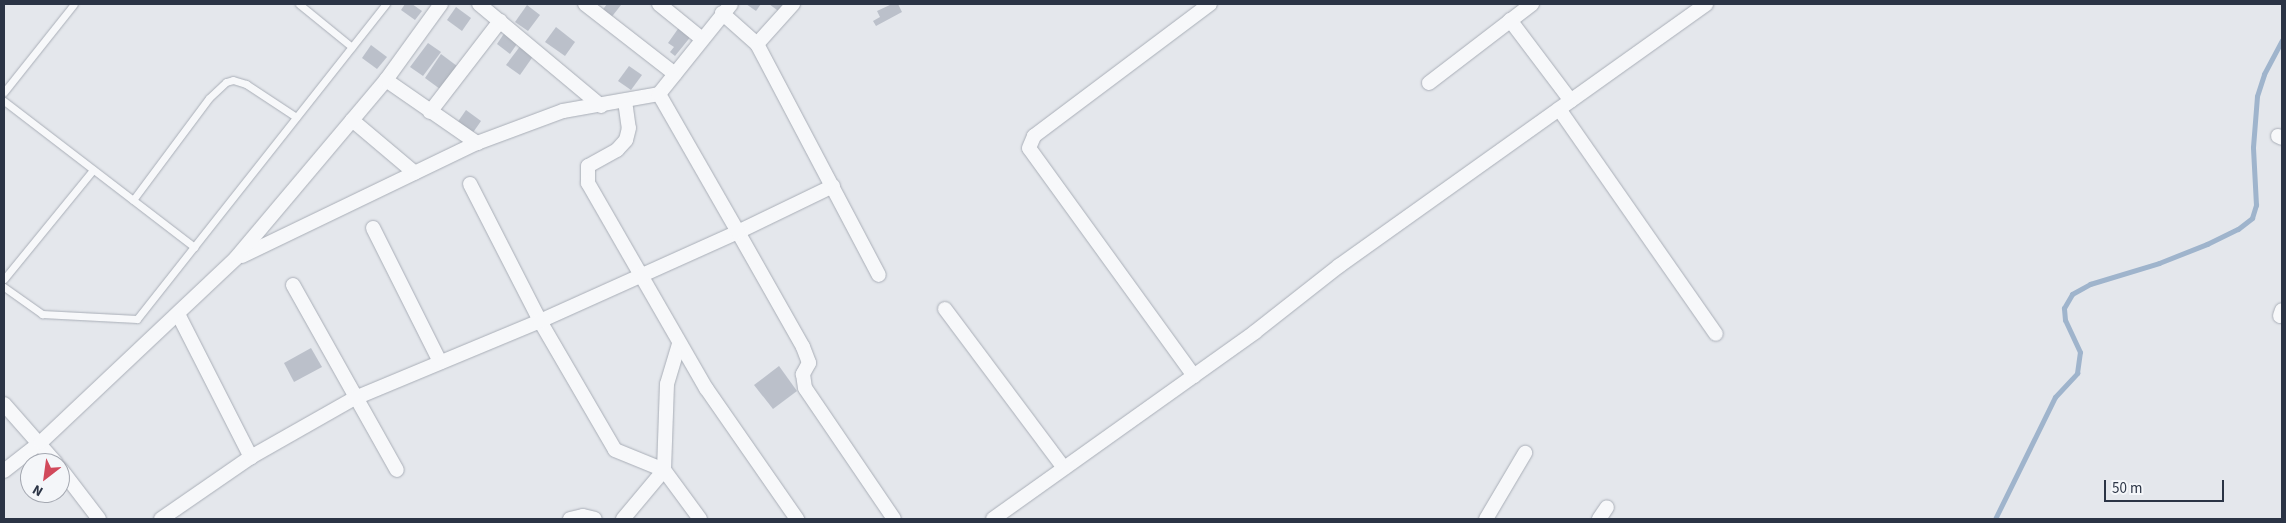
<!DOCTYPE html>
<style>
body{margin:0}
#map{position:relative;width:2286px;height:523px;overflow:hidden;background:#e4e7ec;font-family:"Source Sans 3",sans-serif}
div>[style]{position:absolute}
.stream>*{height:5px;margin:-2.5px;padding:0 2.5px;transform-origin:2.5px;border-radius:2.5px;background:#9fb4cc}
.building>*{inset:0;background:#bbc0ca}
.roads{filter:drop-shadow(0 0 1px #a9aeb7) drop-shadow(0 0 1px #a9aeb7)}
.lane>*{height:7px;margin:-3.5px;padding:0 3.5px;transform-origin:3.5px;border-radius:3.5px;background:#f7f8fa}
.street>*{height:14px;margin:-7px;padding:0 7px;transform-origin:7px;border-radius:7px;background:#f7f8fa}
span{translate:-50% -50%;white-space:nowrap;text-align:center;line-height:1.15;-webkit-text-stroke:4px #f4f6f9;paint-order:stroke}
.frame{position:absolute;inset:0;border:5px solid #2b3445;pointer-events:none}
.north{position:absolute;left:20px;top:453px;width:50px;height:50px;box-sizing:border-box;background:#f4f6f9;border:1px solid #a4a8b1;border-radius:50%;rotate:210deg;font-size:14px;font-weight:700;line-height:20px;text-align:center;color:#2b3445}
.north::after{content:'';display:block;margin:auto;width:18px;height:22px;background:#d1495b;clip-path:polygon(50% 0,100% 100%,50% 72%,0 100%)}
.scale{position:absolute;left:2104px;top:480px;width:120px;height:22px;box-sizing:border-box;border:2px solid #2b3445;border-top:0;padding-left:6px;font-size:15px;line-height:18px;white-space:nowrap;color:#2b3445;-webkit-text-stroke:4px #f4f6f9;paint-order:stroke}
</style>
<div id="map">
<div class="stream">
<div style="left:1995px;top:519px;width:136px;rotate:-63.8deg"></div>
<div style="left:2055px;top:397px;width:33px;rotate:-47deg"></div>
<div style="left:2077px;top:373px;width:21px;rotate:-82deg"></div>
<div style="left:2080px;top:352px;width:35px;rotate:-115deg"></div>
<div style="left:2065px;top:320px;width:12px;rotate:-95deg"></div>
<div style="left:2064px;top:308px;width:16px;rotate:-60deg"></div>
<div style="left:2072px;top:294px;width:21px;rotate:-29deg"></div>
<div style="left:2090px;top:284px;width:72px;rotate:-16.9deg"></div>
<div style="left:2159px;top:263px;width:52px;rotate:-21.6deg"></div>
<div style="left:2207px;top:244px;width:34px;rotate:-26deg"></div>
<div style="left:2238px;top:229px;width:18px;rotate:-38deg"></div>
<div style="left:2252px;top:218px;width:14px;rotate:-73deg"></div>
<div style="left:2256px;top:205px;width:58px;rotate:-93deg"></div>
<div style="left:2253px;top:147px;width:51px;rotate:-85.5deg"></div>
<div style="left:2257px;top:96px;width:23px;rotate:-72deg"></div>
<div style="left:2264px;top:74px;width:38px;rotate:-62deg"></div>
</div>
<div class="building">
<div style="clip-path:polygon(405px 4px,412px 4px,422px 11px,415px 20px,401px 10px)"></div>
<div style="clip-path:polygon(607px 4px,621px 5px,610px 19px,601px 12px)"></div>
<div style="clip-path:polygon(746px 4px,761px 4px,756px 11px)"></div>
<div style="clip-path:polygon(769px 4px,788px 4px,781px 13px)"></div>
<div style="clip-path:polygon(892px 4px,898px 4px,902px 12px,876px 26px,873px 21px,880px 17px,877px 11px)"></div>
<div style="clip-path:polygon(527px 5px,540px 15px,528px 31px,515px 22px)"></div>
<div style="clip-path:polygon(456px 7px,471px 18px,462px 31px,447px 20px)"></div>
<div style="clip-path:polygon(680px 26px,692px 35px,675px 56px,670px 52px,674px 47px,668px 43px)"></div>
<div style="clip-path:polygon(556px 27px,575px 42px,565px 56px,545px 42px)"></div>
<div style="clip-path:polygon(505px 32px,519px 41px,510px 54px,497px 44px)"></div>
<div style="clip-path:polygon(428px 43px,441px 52px,423px 76px,410px 67px)"></div>
<div style="clip-path:polygon(371px 45px,387px 57px,377px 69px,362px 58px)"></div>
<div style="clip-path:polygon(521px 45px,534px 55px,520px 75px,506px 65px)"></div>
<div style="clip-path:polygon(441px 54px,457px 66px,440px 89px,425px 78px)"></div>
<div style="clip-path:polygon(629px 66px,642px 75px,631px 90px,618px 81px)"></div>
<div style="clip-path:polygon(466px 110px,481px 121px,472px 134px,457px 123px)"></div>
<div style="clip-path:polygon(311px 348px,322px 367px,294px 382px,284px 363px)"></div>
<div style="clip-path:polygon(779px 366px,797px 391px,773px 409px,754px 385px)"></div>
</div>
<div class="roads">
<div class="lane">
<div style="left:299px;top:4px;width:68px;rotate:39.1deg"></div>
<div style="left:4px;top:92px;width:112px;rotate:-51.5deg"></div>
<div style="left:4px;top:101px;width:240px;rotate:37.5deg"></div>
<div style="left:133px;top:200px;width:127px;rotate:-53.3deg"></div>
<div style="left:209px;top:98px;width:23px;rotate:-43deg"></div>
<div style="left:226px;top:82px;width:7px;rotate:-16deg"></div>
<div style="left:233px;top:80px;width:14px;rotate:17deg"></div>
<div style="left:246px;top:84px;width:60px;rotate:33.4deg"></div>
<div style="left:4px;top:279px;width:141px;rotate:-50.8deg"></div>
<div style="left:4px;top:287px;width:47px;rotate:35.4deg"></div>
<div style="left:42px;top:314px;width:95px;rotate:3deg"></div>
<div style="left:137px;top:319px;width:402px;rotate:-51.7deg"></div>
</div>
<div class="street">
<div style="left:479px;top:4px;width:159px;rotate:39.9deg"></div>
<div style="left:585px;top:4px;width:114px;rotate:37.9deg"></div>
<div style="left:659px;top:4px;width:55px;rotate:39.1deg"></div>
<div style="left:722px;top:13px;width:47px;rotate:41.5deg"></div>
<div style="left:757px;top:44px;width:261px;rotate:62.2deg"></div>
<div style="left:1510px;top:20px;width:101px;rotate:53deg"></div>
<div style="left:757px;top:44px;width:54px;rotate:-48deg"></div>
<div style="left:386px;top:80px;width:111px;rotate:34.7deg"></div>
<div style="left:1429px;top:83px;width:130px;rotate:-37.5deg"></div>
<div style="left:625px;top:101px;width:27px;rotate:82deg"></div>
<div style="left:629px;top:128px;width:12px;rotate:104deg"></div>
<div style="left:626px;top:140px;width:13px;rotate:132deg"></div>
<div style="left:617px;top:150px;width:33px;rotate:151deg"></div>
<div style="left:588px;top:166px;width:17px;rotate:90deg"></div>
<div style="left:588px;top:183px;width:237px;rotate:60.1deg"></div>
<div style="left:706px;top:388px;width:160px;rotate:55.2deg"></div>
<div style="left:1559px;top:109px;width:274px;rotate:55.1deg"></div>
<div style="left:430px;top:112px;width:115px;rotate:-52.4deg"></div>
<div style="left:352px;top:120px;width:82px;rotate:40.1deg"></div>
<div style="left:2278px;top:136px;width:4px;rotate:27deg"></div>
<div style="left:470px;top:184px;width:154px;rotate:62.9deg"></div>
<div style="left:540px;top:321px;width:149px;rotate:59.8deg"></div>
<div style="left:615px;top:450px;width:53px;rotate:22.2deg"></div>
<div style="left:664px;top:470px;width:61px;rotate:53.7deg"></div>
<div style="left:833px;top:186px;width:106px;rotate:154.2deg"></div>
<div style="left:738px;top:232px;width:132px;rotate:60.5deg"></div>
<div style="left:803px;top:347px;width:17px;rotate:69deg"></div>
<div style="left:809px;top:363px;width:13px;rotate:119deg"></div>
<div style="left:803px;top:374px;width:14px;rotate:82deg"></div>
<div style="left:805px;top:388px;width:158px;rotate:55.8deg"></div>
<div style="left:373px;top:228px;width:150px;rotate:63.4deg"></div>
<div style="left:242px;top:256px;width:261px;rotate:-25.7deg"></div>
<div style="left:477px;top:143px;width:92px;rotate:-20.4deg"></div>
<div style="left:563px;top:111px;width:97px;rotate:-10deg"></div>
<div style="left:659px;top:94px;width:115px;rotate:-51.3deg"></div>
<div style="left:293px;top:285px;width:212px;rotate:60.7deg"></div>
<div style="left:945px;top:309px;width:197px;rotate:53.2deg"></div>
<div style="left:178px;top:314px;width:161px;rotate:63deg"></div>
<div style="left:2280px;top:316px;width:6px;rotate:-72deg"></div>
<div style="left:1194px;top:376px;width:281px;rotate:-125.9deg"></div>
<div style="left:1029px;top:148px;width:13px;rotate:-67deg"></div>
<div style="left:1034px;top:136px;width:220px;rotate:-36.9deg"></div>
<div style="left:4px;top:404px;width:79px;rotate:48.6deg"></div>
<div style="left:60px;top:468px;width:64px;rotate:52.6deg"></div>
<div style="left:4px;top:471px;width:47px;rotate:-38.1deg"></div>
<div style="left:41px;top:442px;width:268px;rotate:-43.3deg"></div>
<div style="left:236px;top:258px;width:233px;rotate:-49.9deg"></div>
<div style="left:386px;top:80px;width:94px;rotate:-54.1deg"></div>
<div style="left:161px;top:519px;width:109px;rotate:-34.6deg"></div>
<div style="left:251px;top:457px;width:120px;rotate:-29.6deg"></div>
<div style="left:355px;top:398px;width:200px;rotate:-22.6deg"></div>
<div style="left:540px;top:321px;width:217px;rotate:-24.2deg"></div>
<div style="left:738px;top:232px;width:159px;rotate:-119.8deg"></div>
<div style="left:570px;top:519px;width:13px;rotate:-13deg"></div>
<div style="left:583px;top:516px;width:12px;rotate:14deg"></div>
<div style="left:623px;top:519px;width:64px;rotate:-50.1deg"></div>
<div style="left:664px;top:470px;width:86px;rotate:-88deg"></div>
<div style="left:667px;top:384px;width:42px;rotate:-73.3deg"></div>
<div style="left:993px;top:519px;width:322px;rotate:-35.5deg"></div>
<div style="left:1255px;top:332px;width:107px;rotate:-38.2deg"></div>
<div style="left:1339px;top:266px;width:451px;rotate:-35.5deg"></div>
<div style="left:1486px;top:519px;width:77px;rotate:-59.4deg"></div>
<div style="left:1599px;top:519px;width:14px;rotate:-56deg"></div>
</div>
</div>
<div class="frame"></div>
<div class="north">N</div>
<div class="scale">50 m</div>
</div>
